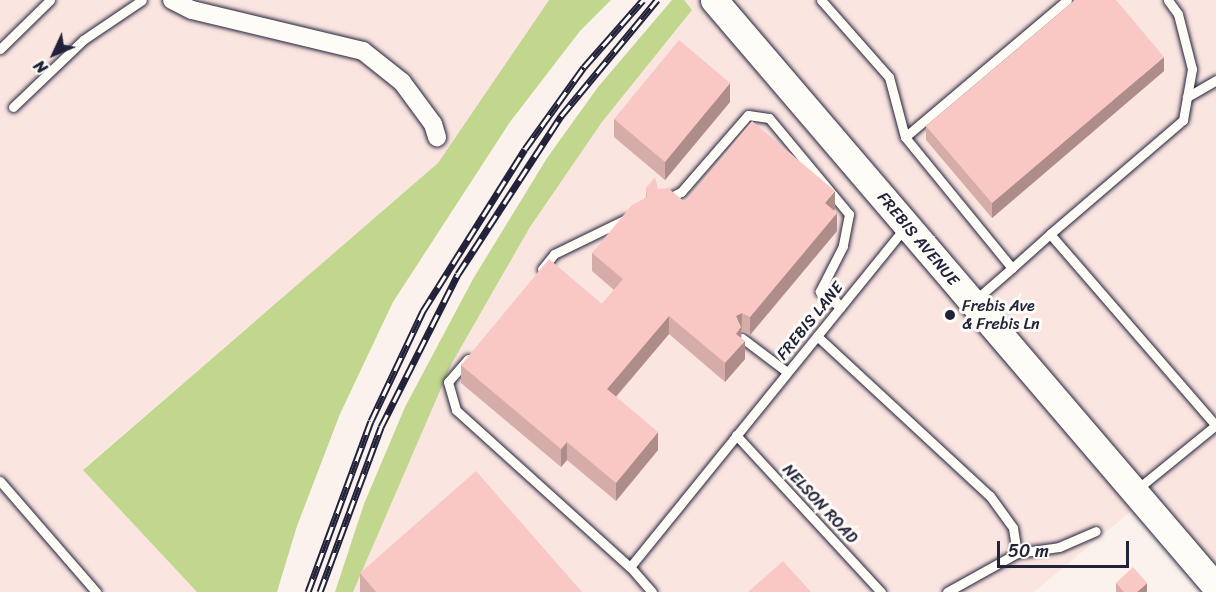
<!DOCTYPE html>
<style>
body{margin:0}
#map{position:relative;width:1216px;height:592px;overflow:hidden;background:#fcf2ed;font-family:Sriracha,sans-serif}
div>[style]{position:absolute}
.built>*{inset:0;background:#fbe5e1}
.green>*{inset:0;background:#c0d78d}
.roads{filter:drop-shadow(0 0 2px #22223b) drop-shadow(0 0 2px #22223b)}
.service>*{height:9px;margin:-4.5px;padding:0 4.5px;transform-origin:4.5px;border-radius:4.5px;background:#fdfcf7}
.minor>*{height:18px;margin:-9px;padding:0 9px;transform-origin:9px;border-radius:9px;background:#fdfcf7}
.secondary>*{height:27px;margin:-13.5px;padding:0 13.5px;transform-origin:13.5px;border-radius:13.5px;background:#fdfcf7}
.rail>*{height:7px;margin-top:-3.5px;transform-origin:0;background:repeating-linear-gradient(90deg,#fdfcf7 0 14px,#22223b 0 28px);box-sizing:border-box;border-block:2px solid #22223b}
.wall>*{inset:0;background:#d6aca9}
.shaded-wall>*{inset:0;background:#ae8c8a}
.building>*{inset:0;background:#f9c8c5}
.dots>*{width:16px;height:16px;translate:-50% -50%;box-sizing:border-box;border:3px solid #fdfcf7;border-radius:50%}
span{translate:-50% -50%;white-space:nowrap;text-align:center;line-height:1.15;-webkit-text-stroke:6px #fdfcf7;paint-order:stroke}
.street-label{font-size:16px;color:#22223b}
.poi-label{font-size:16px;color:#22223b}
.left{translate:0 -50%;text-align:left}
.north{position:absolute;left:24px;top:24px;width:60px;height:60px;-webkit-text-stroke:4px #fdfcf7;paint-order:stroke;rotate:226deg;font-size:16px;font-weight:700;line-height:24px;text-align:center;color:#22223b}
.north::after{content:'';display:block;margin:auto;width:21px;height:27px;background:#22223b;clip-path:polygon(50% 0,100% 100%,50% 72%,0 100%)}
.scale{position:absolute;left:997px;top:541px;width:132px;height:27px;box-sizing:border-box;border:3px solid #22223b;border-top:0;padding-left:8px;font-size:18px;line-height:21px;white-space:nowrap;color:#22223b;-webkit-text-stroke:4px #fdfcf7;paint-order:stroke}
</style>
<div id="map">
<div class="built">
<div style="clip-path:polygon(0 0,549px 0,438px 163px,83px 469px,197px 592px,0 592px)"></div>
<div style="clip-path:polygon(684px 0,1216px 0,1216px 586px,1143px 501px,1034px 592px,353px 592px,452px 363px,530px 227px,602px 122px,692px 10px)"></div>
</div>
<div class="green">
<div style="clip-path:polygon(549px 0,611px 0,580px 31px,510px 122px,393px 302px,340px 414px,297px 526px,277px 592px,197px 592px,83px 470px,438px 163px)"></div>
<div style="clip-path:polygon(672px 0,684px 0,692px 10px,602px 122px,530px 227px,452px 363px,353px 592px,335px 592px,364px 504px,405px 407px,473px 279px,547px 158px,598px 87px)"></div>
</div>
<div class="roads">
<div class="service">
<div style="left:821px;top:0;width:103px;rotate:48.6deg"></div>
<div style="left:889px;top:77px;width:62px;rotate:75.1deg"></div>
<div style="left:905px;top:137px;width:169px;rotate:50.8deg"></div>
<div style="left:1012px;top:268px;width:49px;rotate:139.1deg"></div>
<div style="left:0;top:49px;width:70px;rotate:-44.4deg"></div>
<div style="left:1187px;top:97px;width:34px;rotate:-30deg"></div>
<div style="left:13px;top:107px;width:97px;rotate:-43.7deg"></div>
<div style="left:83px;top:40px;width:71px;rotate:-34.1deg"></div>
<div style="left:905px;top:137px;width:212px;rotate:-40.2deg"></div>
<div style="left:667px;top:199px;width:16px;rotate:-27deg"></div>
<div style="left:681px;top:192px;width:102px;rotate:-49deg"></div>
<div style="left:748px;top:115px;width:21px;rotate:8deg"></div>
<div style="left:769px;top:118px;width:125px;rotate:50.2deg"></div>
<div style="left:849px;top:214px;width:33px;rotate:101deg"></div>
<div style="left:843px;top:246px;width:51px;rotate:117.1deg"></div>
<div style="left:820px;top:291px;width:26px;rotate:39deg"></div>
<div style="left:1050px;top:234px;width:175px;rotate:-40.6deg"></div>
<div style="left:1183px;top:120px;width:52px;rotate:-80deg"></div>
<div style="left:1192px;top:69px;width:57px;rotate:-104.3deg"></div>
<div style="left:1178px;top:14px;width:17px;rotate:-126deg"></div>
<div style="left:1012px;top:268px;width:51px;rotate:-41.8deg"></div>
<div style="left:1050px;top:234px;width:250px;rotate:49.1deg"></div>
<div style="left:542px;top:269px;width:19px;rotate:-51deg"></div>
<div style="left:554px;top:254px;width:80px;rotate:-25.9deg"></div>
<div style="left:817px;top:336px;width:236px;rotate:42.8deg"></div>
<div style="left:990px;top:496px;width:39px;rotate:54deg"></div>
<div style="left:1013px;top:528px;width:25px;rotate:81deg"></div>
<div style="left:742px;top:338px;width:56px;rotate:37.1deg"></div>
<div style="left:468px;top:359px;width:30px;rotate:131deg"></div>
<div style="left:448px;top:382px;width:29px;rotate:74deg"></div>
<div style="left:456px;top:410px;width:234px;rotate:42.1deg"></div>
<div style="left:736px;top:435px;width:214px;rotate:47.3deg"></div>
<div style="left:0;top:481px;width:147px;rotate:49.1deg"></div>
<div style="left:1136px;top:490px;width:103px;rotate:-39.1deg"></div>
<div style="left:652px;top:592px;width:33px;rotate:-131deg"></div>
<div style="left:630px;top:567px;width:437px;rotate:-51deg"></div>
<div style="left:947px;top:592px;width:80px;rotate:-29.1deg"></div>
<div style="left:1017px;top:553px;width:42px;rotate:-8.1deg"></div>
<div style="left:1059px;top:547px;width:40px;rotate:-23.4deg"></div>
</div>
<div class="minor">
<div style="left:172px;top:0;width:22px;rotate:27deg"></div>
<div style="left:192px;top:10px;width:176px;rotate:13.5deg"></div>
<div style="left:363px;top:51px;width:50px;rotate:38.5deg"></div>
<div style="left:402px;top:82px;width:52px;rotate:53.6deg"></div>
<div style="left:433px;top:124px;width:14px;rotate:73deg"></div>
</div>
<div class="secondary">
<div style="left:714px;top:0;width:772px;rotate:49.46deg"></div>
</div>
</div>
<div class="rail">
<div style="left:308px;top:592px;width:182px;rotate:-69.8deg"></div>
<div style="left:371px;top:421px;width:122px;rotate:-64.7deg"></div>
<div style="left:423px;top:311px;width:191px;rotate:-57.8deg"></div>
<div style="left:525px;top:149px;width:101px;rotate:-54.3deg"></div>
<div style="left:584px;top:67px;width:89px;rotate:-48.6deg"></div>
<div style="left:320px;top:592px;width:176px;rotate:-69.7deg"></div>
<div style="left:381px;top:427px;width:171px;rotate:-63.3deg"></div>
<div style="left:458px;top:274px;width:189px;rotate:-56.9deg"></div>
<div style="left:561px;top:116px;width:151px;rotate:-50.4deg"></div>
</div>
<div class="wall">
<div style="clip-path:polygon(1164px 71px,992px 218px,926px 140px,926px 126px)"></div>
<div style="clip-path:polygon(730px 102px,665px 180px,614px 137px,614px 119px)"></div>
<div style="clip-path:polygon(646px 188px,658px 189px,685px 202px,835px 209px,834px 210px,837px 231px,750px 335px,742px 331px,741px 332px,741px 338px,745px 359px,725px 382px,669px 334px,616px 397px,658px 450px,616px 501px,567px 460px,561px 467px,461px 383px,461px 365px,602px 304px,614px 290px,592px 271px,592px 253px,646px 197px)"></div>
<div style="clip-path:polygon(360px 573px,582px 592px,360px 592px)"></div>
<div style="clip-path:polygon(1116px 583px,1147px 592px,1116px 592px)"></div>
</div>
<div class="shaded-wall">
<div style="clip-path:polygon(1164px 57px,1164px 71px,992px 218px,992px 203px)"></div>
<div style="clip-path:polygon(730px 83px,730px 102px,665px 180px,665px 162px)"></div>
<div style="clip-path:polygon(835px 191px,835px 209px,825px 221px,825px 203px)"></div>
<div style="clip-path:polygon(837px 213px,837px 231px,750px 335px,750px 317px)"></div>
<div style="clip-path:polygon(742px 313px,741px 345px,745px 341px,745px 359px,725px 382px,725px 363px,736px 316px)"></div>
<div style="clip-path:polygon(669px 316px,669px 334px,607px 407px,607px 389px)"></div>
<div style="clip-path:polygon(658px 432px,658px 450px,616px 501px,616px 483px)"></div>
<div style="clip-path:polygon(567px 442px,567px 460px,561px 467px,561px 449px)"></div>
<div style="clip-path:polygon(1147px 583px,1147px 592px,1137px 592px)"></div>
</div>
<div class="building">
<div style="clip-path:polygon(1075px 0,1116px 0,1164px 57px,992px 203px,926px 126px)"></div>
<div style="clip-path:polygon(679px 40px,730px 83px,665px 162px,614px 119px)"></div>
<div style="clip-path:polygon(752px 121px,835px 191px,825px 203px,837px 213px,750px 317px,742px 313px,736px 316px,741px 327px,736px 334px,745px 341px,725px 363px,669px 316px,607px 389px,658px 432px,616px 483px,567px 442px,561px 449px,461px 365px,549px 259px,602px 304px,623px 279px,592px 253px,632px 205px,647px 197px,646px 188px,655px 177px,658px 189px,668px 188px,685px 202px)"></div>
<div style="clip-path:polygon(476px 471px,582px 592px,376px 592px,360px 573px)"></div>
<div style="clip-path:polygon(783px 561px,811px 592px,748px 592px)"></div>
<div style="clip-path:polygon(1133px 567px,1147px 583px,1137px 592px,1124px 592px,1116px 583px)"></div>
</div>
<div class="dots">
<div style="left:950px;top:315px;background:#22223b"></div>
</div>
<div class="street-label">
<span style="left:918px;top:239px;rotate:50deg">FREBIS AVENUE</span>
<span style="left:810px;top:321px;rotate:-51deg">FREBIS LANE</span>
<span style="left:820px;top:504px;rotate:47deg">NELSON ROAD</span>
</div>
<div class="poi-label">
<span class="left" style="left:962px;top:315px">Frebis Ave<br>&amp; Frebis Ln</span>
</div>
<div class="north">N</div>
<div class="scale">50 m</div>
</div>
